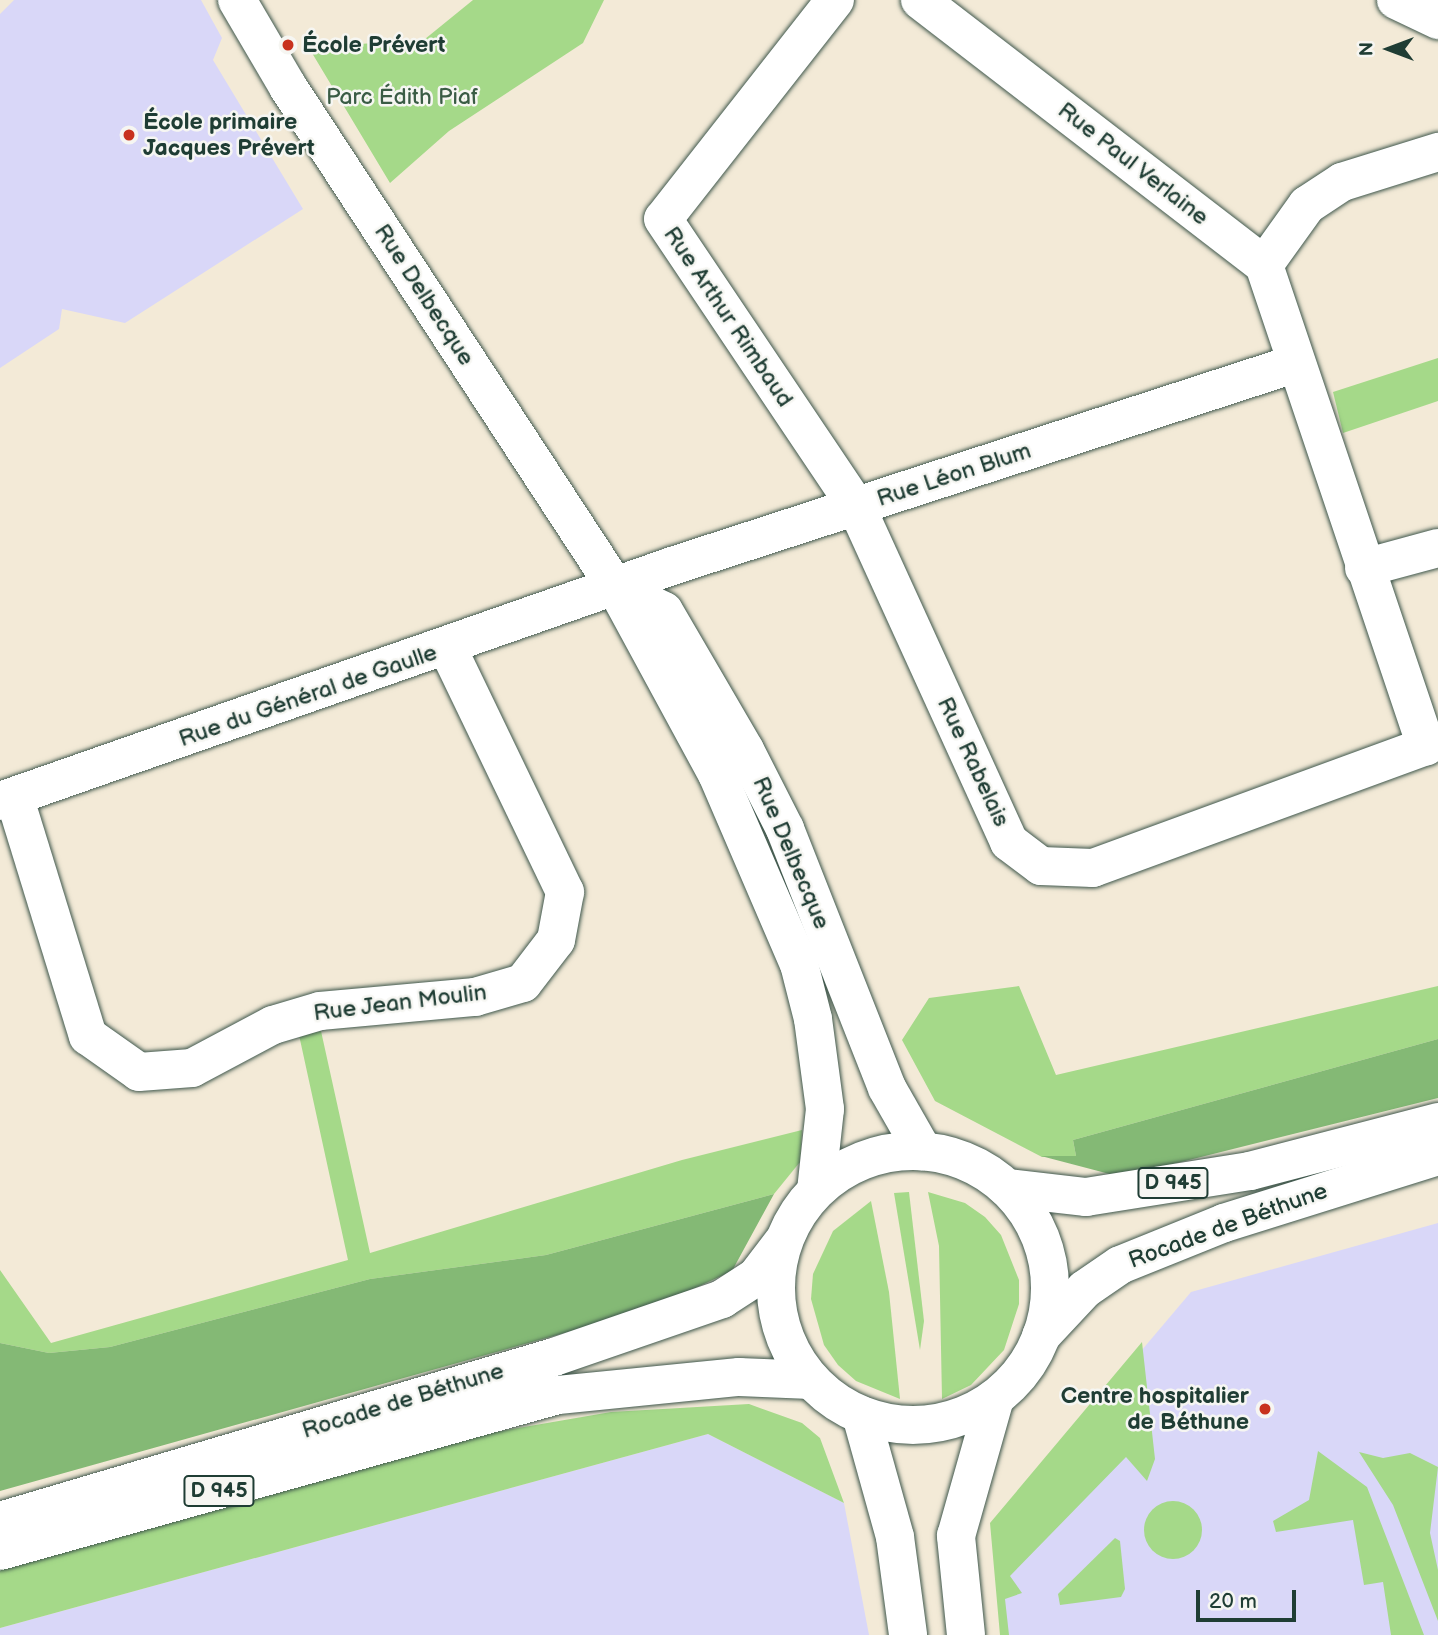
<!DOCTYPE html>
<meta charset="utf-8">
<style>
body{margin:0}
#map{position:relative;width:1438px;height:1635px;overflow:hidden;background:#f3ead7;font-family:"Balsamiq Sans",sans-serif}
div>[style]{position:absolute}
.built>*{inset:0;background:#d9d7f8}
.green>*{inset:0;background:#a5d989}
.round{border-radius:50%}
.forest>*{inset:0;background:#84b975}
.roads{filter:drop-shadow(0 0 2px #3f574c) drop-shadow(0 0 2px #3f574c)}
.minor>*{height:38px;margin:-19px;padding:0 19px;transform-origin:19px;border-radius:19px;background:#fff}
.major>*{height:38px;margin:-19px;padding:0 19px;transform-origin:19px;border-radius:19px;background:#fff}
.major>.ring{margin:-19px;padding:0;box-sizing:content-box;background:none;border:38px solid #fff;border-radius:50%}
.dots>*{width:19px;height:19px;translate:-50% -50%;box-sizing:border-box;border:4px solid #f6f6f2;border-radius:50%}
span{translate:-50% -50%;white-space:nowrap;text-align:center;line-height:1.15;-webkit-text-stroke:5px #f6f6f2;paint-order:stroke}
.shield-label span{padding:2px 5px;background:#f6f6f2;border:2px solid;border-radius:5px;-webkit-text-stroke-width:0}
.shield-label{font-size:21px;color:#1f3d34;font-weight:700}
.poi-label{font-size:23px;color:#1f3d34;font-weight:700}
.left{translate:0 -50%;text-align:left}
.right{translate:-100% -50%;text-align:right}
.park-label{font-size:23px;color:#3a5c45}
.street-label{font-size:23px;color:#1f3d34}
.north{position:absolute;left:1354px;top:14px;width:70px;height:70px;-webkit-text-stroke:5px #f6f6f2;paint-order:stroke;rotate:270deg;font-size:19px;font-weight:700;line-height:28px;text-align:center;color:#1f3d34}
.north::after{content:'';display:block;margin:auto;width:24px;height:32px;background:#1f3d34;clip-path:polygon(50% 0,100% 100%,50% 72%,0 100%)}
.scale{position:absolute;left:1196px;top:1590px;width:100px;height:32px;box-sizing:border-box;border:4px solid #1f3d34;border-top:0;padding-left:9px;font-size:21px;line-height:24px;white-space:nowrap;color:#1f3d34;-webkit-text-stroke:5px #f6f6f2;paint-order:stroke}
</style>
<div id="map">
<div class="built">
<div style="clip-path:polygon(14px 0,201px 0,222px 38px,213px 60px,303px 209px,125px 323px,62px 309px,59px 329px,0 368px,0 14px)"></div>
<div style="clip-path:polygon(1438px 1223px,1438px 1635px,1006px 1635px,993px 1526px,1191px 1292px)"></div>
<div style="clip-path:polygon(708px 1434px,844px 1503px,869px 1635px,0 1635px,0 1628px)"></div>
</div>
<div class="green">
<div style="clip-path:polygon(473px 0,604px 0,583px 43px,449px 131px,390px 183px,309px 48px,425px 39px)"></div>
<div style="clip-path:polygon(1438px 358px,1438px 401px,1343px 433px,1333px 392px)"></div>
<div style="clip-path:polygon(1019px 986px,1056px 1075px,1438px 986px,1438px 1039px,1073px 1140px,1076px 1156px,1042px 1157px,935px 1101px,902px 1040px,929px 998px)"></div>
<div style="clip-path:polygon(321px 1031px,370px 1253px,682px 1160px,802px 1130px,800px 1162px,774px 1194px,546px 1255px,370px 1279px,110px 1347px,49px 1353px,0 1343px,0 1270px,51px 1343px,348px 1260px,299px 1035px)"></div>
<div style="clip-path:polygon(909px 1192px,924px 1321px,920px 1350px,894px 1193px)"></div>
<div style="clip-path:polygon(928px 1192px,965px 1203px,985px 1217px,1001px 1235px,1019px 1280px,1019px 1304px,1004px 1350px,971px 1385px,942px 1399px,939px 1246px)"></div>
<div style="clip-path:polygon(871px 1201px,889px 1292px,900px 1399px,856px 1381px,838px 1365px,824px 1345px,811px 1299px,813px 1274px,833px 1231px)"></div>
<div style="clip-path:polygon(1142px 1342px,1155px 1459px,1147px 1481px,1126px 1457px,1010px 1576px,1022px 1593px,1005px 1599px,1009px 1635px,1000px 1635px,990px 1523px)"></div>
<div style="clip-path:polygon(749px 1404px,802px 1423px,820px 1438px,844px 1503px,708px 1434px,0 1628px,0 1568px,385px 1451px,611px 1412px)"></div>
<div style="clip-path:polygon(1318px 1451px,1367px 1487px,1424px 1635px,1391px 1635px,1383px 1582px,1364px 1585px,1353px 1520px,1276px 1532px,1273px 1521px,1309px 1500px)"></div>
<div style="clip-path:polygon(1359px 1452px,1383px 1458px,1410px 1453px,1438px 1467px,1430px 1533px,1438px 1570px,1438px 1621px,1393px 1505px)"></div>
<div class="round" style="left:1144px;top:1501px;width:58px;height:58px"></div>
<div style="clip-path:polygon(1115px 1538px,1120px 1541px,1125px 1589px,1121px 1597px,1060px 1605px,1058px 1594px)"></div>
</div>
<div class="forest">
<div style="clip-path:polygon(1438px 1039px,1438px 1098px,1121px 1177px,1041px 1156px,1076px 1156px,1073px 1140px)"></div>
<div style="clip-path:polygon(774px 1194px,732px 1271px,650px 1309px,0 1491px,0 1343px,49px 1353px,110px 1347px,370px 1279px,546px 1255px)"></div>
</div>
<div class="roads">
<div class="minor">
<div style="left:237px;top:0;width:101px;rotate:59.6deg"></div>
<div style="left:288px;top:87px;width:599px;rotate:56.79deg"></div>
<div style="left:616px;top:588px;width:212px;rotate:61.5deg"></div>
<div style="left:717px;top:774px;width:207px;rotate:66.7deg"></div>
<div style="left:799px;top:964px;width:57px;rotate:75.7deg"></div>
<div style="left:813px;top:1019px;width:91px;rotate:82.4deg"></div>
<div style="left:825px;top:1109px;width:81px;rotate:96.3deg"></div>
<div style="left:835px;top:0;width:278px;rotate:128.1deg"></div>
<div style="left:663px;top:219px;width:346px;rotate:56.1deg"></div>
<div style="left:856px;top:506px;width:369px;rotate:65.5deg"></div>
<div style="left:1009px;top:842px;width:40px;rotate:37deg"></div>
<div style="left:1041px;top:866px;width:52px;rotate:2.2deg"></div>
<div style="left:1093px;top:868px;width:355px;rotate:-20.1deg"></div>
<div style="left:920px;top:0;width:434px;rotate:37.6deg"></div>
<div style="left:1264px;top:265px;width:508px;rotate:71.39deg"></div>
<div style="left:1396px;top:0;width:47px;rotate:25.5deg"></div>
<div style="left:1264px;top:265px;width:74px;rotate:-54.4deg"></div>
<div style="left:1307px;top:205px;width:42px;rotate:-33.3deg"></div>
<div style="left:1342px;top:182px;width:101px;rotate:-17.4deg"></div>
<div style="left:1364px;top:568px;width:77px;rotate:-15.1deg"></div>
<div style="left:616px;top:588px;width:53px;rotate:25.6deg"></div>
<div style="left:664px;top:611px;width:161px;rotate:59.8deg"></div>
<div style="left:745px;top:750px;width:89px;rotate:63.1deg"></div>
<div style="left:785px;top:829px;width:278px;rotate:68.5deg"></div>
<div style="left:887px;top:1088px;width:73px;rotate:60.3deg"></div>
<div style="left:15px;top:799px;width:248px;rotate:72.9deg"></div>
<div style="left:88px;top:1036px;width:62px;rotate:35.2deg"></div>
<div style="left:139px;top:1072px;width:53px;rotate:-4.3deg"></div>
<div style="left:192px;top:1068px;width:92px;rotate:-28deg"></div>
<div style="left:273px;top:1025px;width:49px;rotate:-16.6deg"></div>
<div style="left:320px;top:1011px;width:156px;rotate:-5.2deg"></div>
<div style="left:475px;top:997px;width:50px;rotate:-16.3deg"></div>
<div style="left:523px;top:983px;width:54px;rotate:-52.5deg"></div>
<div style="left:556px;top:940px;width:49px;rotate:-79.4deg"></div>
<div style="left:565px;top:892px;width:272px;rotate:-115.7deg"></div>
<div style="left:0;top:801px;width:712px;rotate:-19.27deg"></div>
<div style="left:672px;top:566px;width:654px;rotate:-17.99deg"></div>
<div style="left:861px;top:1415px;width:127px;rotate:74.4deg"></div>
<div style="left:895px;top:1537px;width:99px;rotate:82.4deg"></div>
<div style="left:966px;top:1635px;width:100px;rotate:-95.8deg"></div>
<div style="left:956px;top:1536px;width:143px;rotate:-74.2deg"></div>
</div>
<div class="major">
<div class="ring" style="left:776px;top:1151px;width:236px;height:236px"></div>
<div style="left:1007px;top:1188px;width:80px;rotate:6.5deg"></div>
<div style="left:1086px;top:1197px;width:166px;rotate:-9deg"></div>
<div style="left:1250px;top:1171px;width:194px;rotate:-14.6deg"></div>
<div style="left:1041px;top:1336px;width:64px;rotate:-46.9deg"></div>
<div style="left:1085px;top:1289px;width:42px;rotate:-34.4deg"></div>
<div style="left:1120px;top:1265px;width:112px;rotate:-22deg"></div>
<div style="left:1224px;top:1223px;width:224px;rotate:-17.4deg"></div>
<div style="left:0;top:1521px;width:578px;rotate:-16.49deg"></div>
<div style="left:554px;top:1357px;width:178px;rotate:-19deg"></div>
<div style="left:722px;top:1299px;width:40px;rotate:-32.9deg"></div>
<div style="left:756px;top:1277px;width:43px;rotate:-52.6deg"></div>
<div style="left:0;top:1551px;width:579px;rotate:-15.62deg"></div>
<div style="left:558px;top:1395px;width:182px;rotate:-5.7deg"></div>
<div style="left:739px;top:1377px;width:72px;rotate:2.4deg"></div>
</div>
</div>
<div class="dots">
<div style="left:288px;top:45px;background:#c8321e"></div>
<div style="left:129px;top:135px;background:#c8321e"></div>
<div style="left:1265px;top:1409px;background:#c8321e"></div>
</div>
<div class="shield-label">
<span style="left:1173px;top:1183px">D 945</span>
<span style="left:219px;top:1491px">D 945</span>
</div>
<div class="poi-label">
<span class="left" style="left:302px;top:45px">École Prévert</span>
<span class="left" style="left:143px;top:135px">École primaire<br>Jacques Prévert</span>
<span class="right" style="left:1249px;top:1409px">Centre hospitalier<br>de Béthune</span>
</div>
<div class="park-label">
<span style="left:402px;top:97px">Parc Édith Piaf</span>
</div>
<div class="street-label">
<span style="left:1133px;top:164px;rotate:38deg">Rue Paul Verlaine</span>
<span style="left:424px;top:295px;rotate:57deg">Rue Delbecque</span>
<span style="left:728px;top:317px;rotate:56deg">Rue Arthur Rimbaud</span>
<span style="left:954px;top:475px;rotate:-18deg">Rue Léon Blum</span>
<span style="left:308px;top:696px;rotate:-19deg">Rue du Général de Gaulle</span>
<span style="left:973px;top:762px;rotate:65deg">Rue Rabelais</span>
<span style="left:791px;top:853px;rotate:67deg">Rue Delbecque</span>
<span style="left:400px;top:1003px;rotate:-7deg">Rue Jean Moulin</span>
<span style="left:1228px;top:1226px;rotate:-20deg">Rocade de Béthune</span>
<span style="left:403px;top:1401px;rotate:-17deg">Rocade de Béthune</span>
</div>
<div class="north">N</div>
<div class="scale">20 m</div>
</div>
